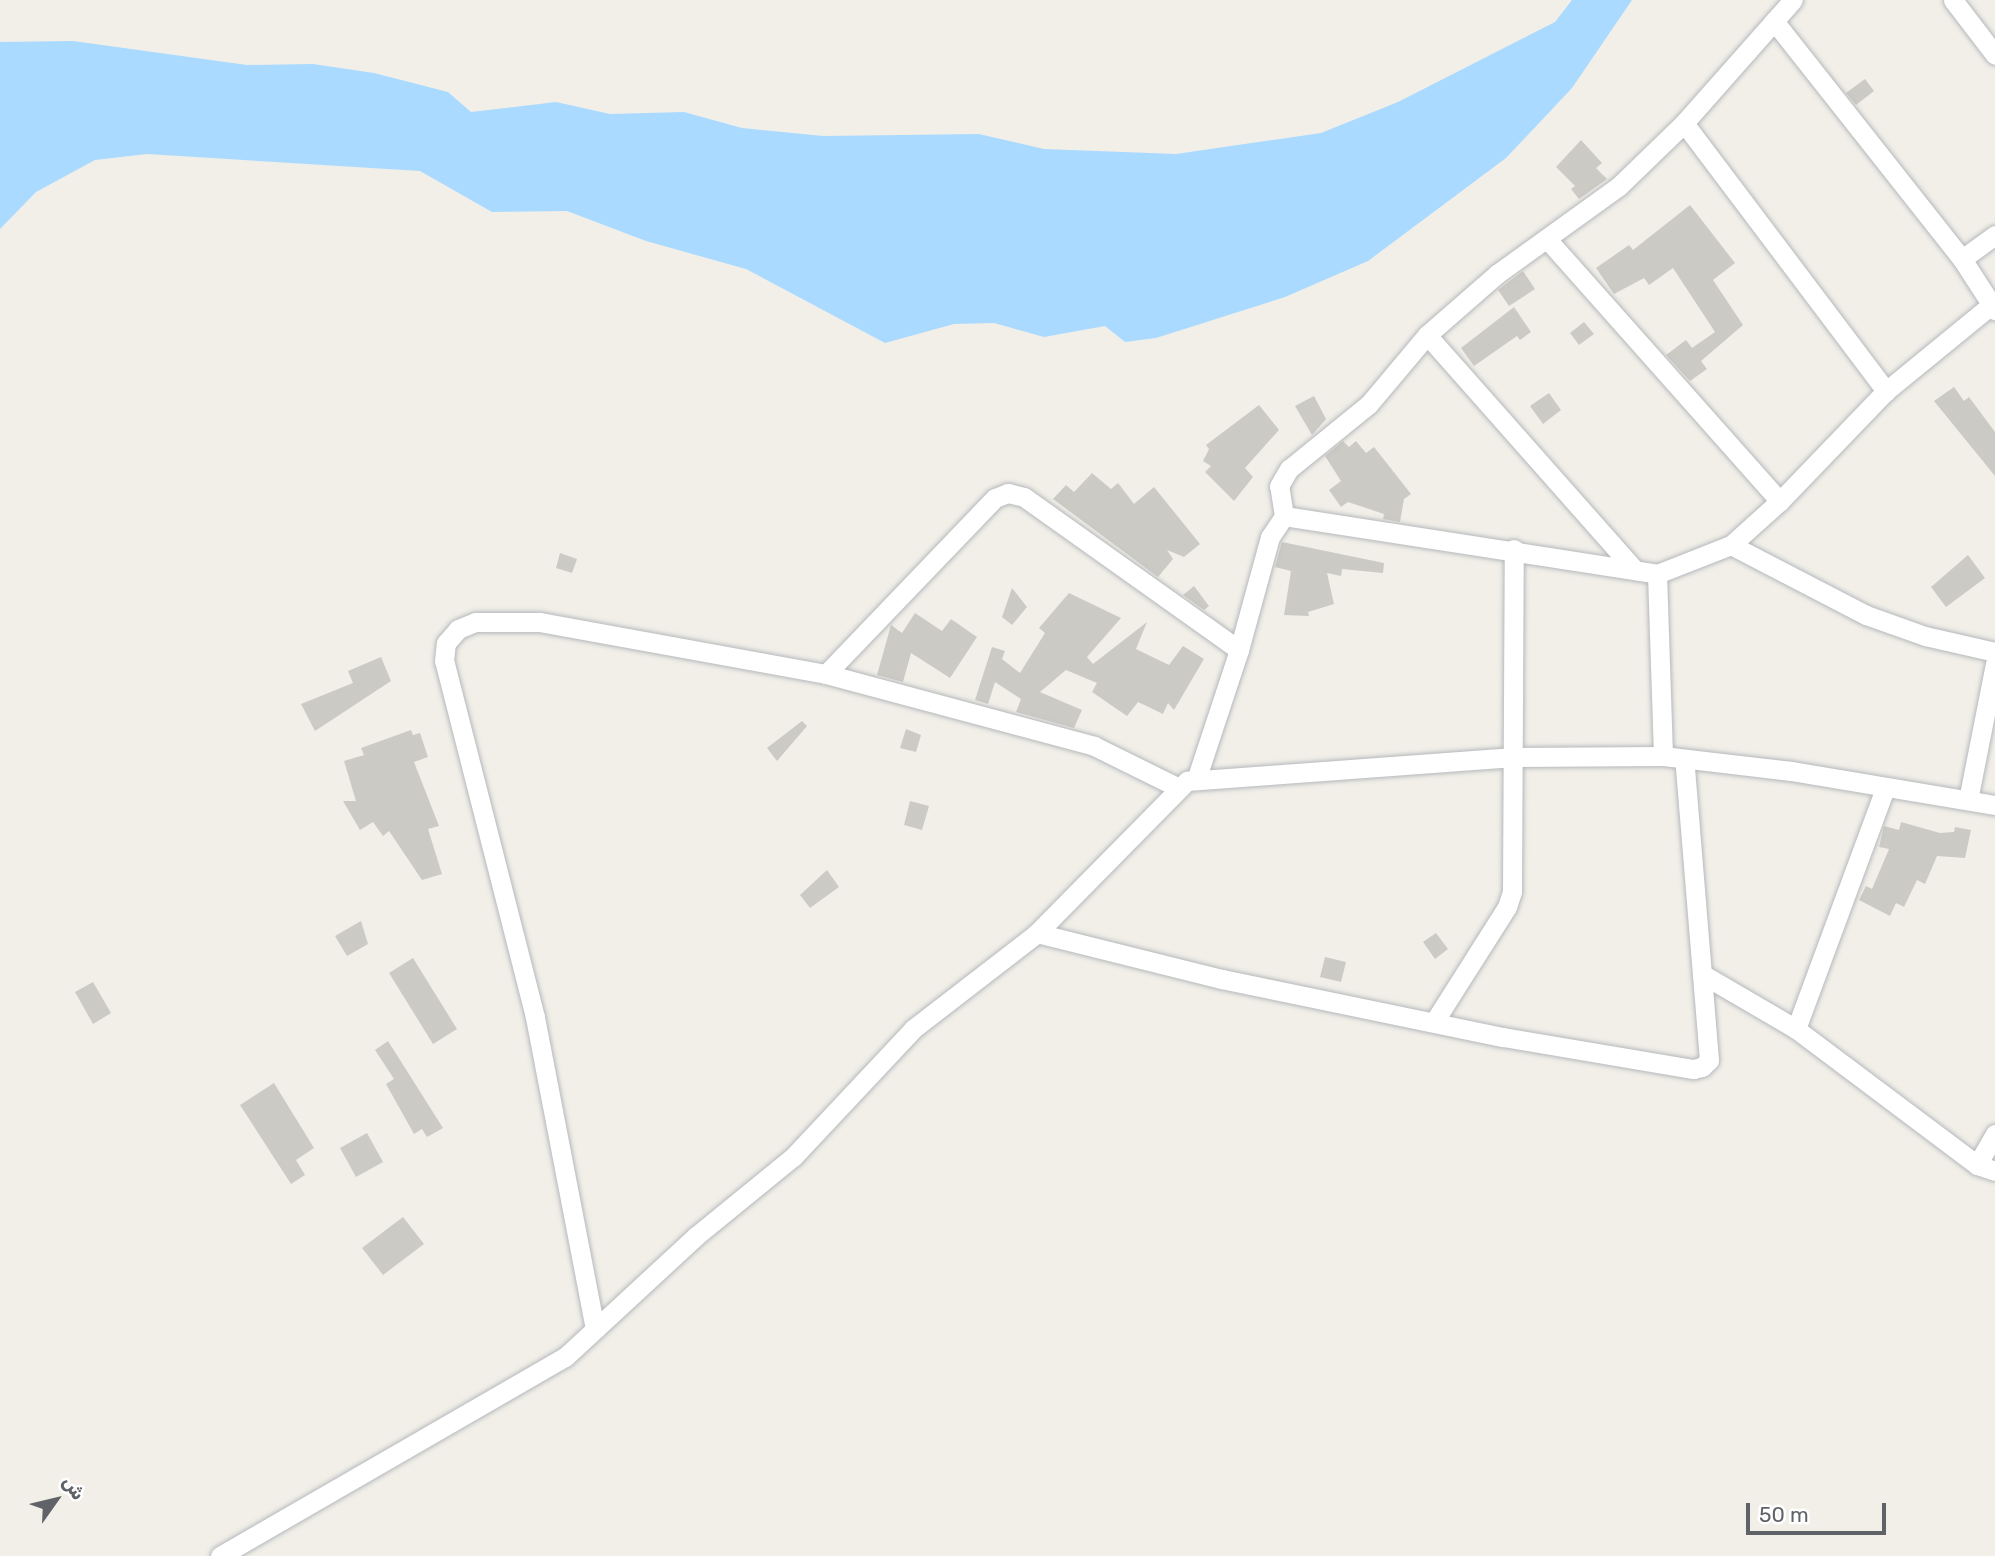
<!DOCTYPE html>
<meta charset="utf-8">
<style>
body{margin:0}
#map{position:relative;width:1995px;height:1556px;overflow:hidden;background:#f1efe8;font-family:Rubik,"Noto Sans Arabic",sans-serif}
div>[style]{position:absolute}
.water>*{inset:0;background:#aadaff}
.building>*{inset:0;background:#cccac5}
.roads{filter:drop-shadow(0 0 2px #b5b8bc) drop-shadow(0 0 2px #b5b8bc)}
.minor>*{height:19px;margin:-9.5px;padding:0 9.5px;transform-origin:9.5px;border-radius:9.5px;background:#fff}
span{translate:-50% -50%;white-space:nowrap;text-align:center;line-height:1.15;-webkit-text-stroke:5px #fff;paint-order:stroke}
.north{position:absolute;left:21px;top:1465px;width:70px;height:70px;-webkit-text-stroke:5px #fff;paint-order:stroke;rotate:56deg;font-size:19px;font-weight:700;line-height:28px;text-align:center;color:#5f6368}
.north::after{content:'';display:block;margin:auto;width:24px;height:32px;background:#5f6368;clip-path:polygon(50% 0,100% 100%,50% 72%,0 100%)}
.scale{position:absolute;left:1746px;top:1503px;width:140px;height:32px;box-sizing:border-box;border:4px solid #5f6368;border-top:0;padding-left:9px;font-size:21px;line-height:24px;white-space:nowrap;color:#5f6368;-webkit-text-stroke:5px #fff;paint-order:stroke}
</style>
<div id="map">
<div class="water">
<div style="clip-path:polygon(1572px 0,1632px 0,1572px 88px,1506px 158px,1368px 261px,1285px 297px,1156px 338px,1125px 342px,1105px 326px,1044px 337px,994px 323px,954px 324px,885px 343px,746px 269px,646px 241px,567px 211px,492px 212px,420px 171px,147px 154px,95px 160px,36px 192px,0 229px,0 42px,73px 41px,247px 65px,313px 64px,374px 73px,448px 92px,471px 112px,556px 102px,610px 114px,684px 112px,742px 128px,823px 136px,979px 134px,1044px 149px,1176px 154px,1321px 133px,1398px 102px,1555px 22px)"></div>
</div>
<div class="building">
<div style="clip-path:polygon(1865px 79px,1874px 91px,1856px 105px,1846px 93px)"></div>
<div style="clip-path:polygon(1581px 140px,1602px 163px,1596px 168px,1607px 179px,1579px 199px,1571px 189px,1575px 186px,1556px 167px)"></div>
<div style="clip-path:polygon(1690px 205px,1735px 263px,1713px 280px,1743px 325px,1701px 361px,1707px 369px,1690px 381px,1666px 355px,1686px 340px,1692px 348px,1715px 332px,1673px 268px,1649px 285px,1644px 278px,1614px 294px,1596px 268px,1629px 245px,1633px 250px)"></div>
<div style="clip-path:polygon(1523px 271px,1535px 289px,1509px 306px,1498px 290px)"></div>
<div style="clip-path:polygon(1514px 307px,1531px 332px,1520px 340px,1517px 336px,1474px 366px,1461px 348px)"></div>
<div style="clip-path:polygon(1584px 322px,1594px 334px,1579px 345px,1570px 333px)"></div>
<div style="clip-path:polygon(1954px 387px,1964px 401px,1969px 397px,1995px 432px,1995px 476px,1934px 401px)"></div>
<div style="clip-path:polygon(1549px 393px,1561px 410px,1543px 424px,1530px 406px)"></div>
<div style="clip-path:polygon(1314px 396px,1326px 419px,1312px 435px,1295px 406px)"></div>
<div style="clip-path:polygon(1259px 405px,1279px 430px,1245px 468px,1253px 477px,1234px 501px,1205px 472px,1211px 466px,1203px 461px,1209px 449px,1206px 445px)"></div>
<div style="clip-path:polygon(1343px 441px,1349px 447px,1356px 441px,1366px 453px,1374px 447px,1411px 494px,1404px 499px,1400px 522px,1383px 519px,1384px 514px,1348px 502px,1341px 507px,1329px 490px,1341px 481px,1325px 456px)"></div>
<div style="clip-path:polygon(1092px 473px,1111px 489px,1118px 483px,1134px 504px,1154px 487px,1200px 544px,1184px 557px,1167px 550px,1173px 559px,1158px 577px,1053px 499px,1066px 485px,1074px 492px)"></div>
<div style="clip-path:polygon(1282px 542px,1384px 563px,1383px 573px,1342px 569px,1341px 576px,1327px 573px,1334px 604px,1308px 612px,1309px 616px,1284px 615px,1291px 571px,1275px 567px)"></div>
<div style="clip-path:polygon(560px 553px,577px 559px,572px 573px,556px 568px)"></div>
<div style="clip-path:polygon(1968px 555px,1985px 578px,1946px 607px,1931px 587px)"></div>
<div style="clip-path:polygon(1194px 586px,1209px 606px,1204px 610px,1183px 595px)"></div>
<div style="clip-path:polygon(1012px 588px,1027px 607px,1012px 625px,1002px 617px)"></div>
<div style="clip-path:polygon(1069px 593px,1121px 618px,1087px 657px,1093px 664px,1147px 622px,1136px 649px,1169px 665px,1183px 646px,1204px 659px,1174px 710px,1168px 703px,1163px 714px,1138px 702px,1127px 716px,1092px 692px,1097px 683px,1066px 670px,1040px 692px,1082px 710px,1074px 728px,1016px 712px,1021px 699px,995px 682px,988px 704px,975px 700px,992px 647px,1005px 651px,1002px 659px,1020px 673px,1045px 633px,1039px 628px)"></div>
<div style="clip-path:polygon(915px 613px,942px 631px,951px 619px,977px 637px,950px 678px,911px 653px,903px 682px,877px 675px,891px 625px,902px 633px)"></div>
<div style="clip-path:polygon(381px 657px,391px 681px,315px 731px,301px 704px,353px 683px,348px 671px)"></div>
<div style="clip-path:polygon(802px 721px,807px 726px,777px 761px,767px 748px)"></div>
<div style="clip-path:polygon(906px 729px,921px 735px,916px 752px,900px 748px)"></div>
<div style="clip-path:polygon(411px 730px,413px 735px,420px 733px,428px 757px,414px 762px,439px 826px,428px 829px,442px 874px,422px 880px,389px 831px,383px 836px,373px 822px,360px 830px,343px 801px,356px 801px,344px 761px,364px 755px,361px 748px)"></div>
<div style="clip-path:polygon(910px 801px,929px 806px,922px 830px,904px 825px)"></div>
<div style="clip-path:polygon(1901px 822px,1940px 833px,1954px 832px,1955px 827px,1971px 830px,1965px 858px,1937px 856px,1925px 884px,1917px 880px,1904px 907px,1896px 903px,1890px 916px,1859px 900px,1866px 886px,1872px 889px,1889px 849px,1879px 847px,1884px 826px,1899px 830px)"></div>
<div style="clip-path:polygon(827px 870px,839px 887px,810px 908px,800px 895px)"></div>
<div style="clip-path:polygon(361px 921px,368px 944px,347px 956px,335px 936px)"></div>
<div style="clip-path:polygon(1436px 933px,1448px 949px,1435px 959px,1423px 942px)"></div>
<div style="clip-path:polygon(1325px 957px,1346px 962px,1341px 982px,1320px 977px)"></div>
<div style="clip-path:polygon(413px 958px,457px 1029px,433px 1044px,389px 973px)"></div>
<div style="clip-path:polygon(93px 982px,111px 1013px,93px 1024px,75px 992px)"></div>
<div style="clip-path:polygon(388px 1041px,443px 1128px,427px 1137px,422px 1129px,414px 1134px,386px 1084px,394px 1079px,375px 1050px)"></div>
<div style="clip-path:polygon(274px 1083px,314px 1148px,296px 1160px,305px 1175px,291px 1184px,240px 1105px)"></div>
<div style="clip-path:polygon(367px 1133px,383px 1162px,356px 1177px,340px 1148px)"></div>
<div style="clip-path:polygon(403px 1217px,424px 1244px,383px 1275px,362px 1248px)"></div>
</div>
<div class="roads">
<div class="minor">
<div style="left:1953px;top:0;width:69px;rotate:52.6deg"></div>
<div style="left:1774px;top:21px;width:303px;rotate:51.7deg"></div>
<div style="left:1962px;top:259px;width:61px;rotate:57.1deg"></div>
<div style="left:1684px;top:123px;width:336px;rotate:53deg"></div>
<div style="left:1547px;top:239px;width:351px;rotate:48.4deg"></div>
<div style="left:1962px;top:259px;width:41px;rotate:-36deg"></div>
<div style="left:1427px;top:335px;width:314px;rotate:48.5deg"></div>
<div style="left:1284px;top:516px;width:377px;rotate:8.8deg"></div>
<div style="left:1657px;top:574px;width:79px;rotate:-21.4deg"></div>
<div style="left:1731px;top:545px;width:66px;rotate:-41.9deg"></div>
<div style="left:1780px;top:501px;width:153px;rotate:-46.1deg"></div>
<div style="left:1886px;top:391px;width:136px;rotate:-39.3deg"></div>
<div style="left:1731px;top:545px;width:152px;rotate:27.4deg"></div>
<div style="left:1866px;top:615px;width:63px;rotate:19.6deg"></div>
<div style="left:1925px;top:636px;width:72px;rotate:12.9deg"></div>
<div style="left:1657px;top:574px;width:182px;rotate:88.1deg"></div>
<div style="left:826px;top:674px;width:244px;rotate:-46.2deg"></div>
<div style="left:995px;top:498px;width:14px;rotate:-21deg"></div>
<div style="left:1008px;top:493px;width:16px;rotate:14deg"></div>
<div style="left:1024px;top:497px;width:264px;rotate:35.4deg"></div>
<div style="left:1197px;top:777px;width:134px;rotate:-71.7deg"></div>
<div style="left:1239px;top:650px;width:117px;rotate:-74.7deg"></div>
<div style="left:1270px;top:537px;width:25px;rotate:-56deg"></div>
<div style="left:1284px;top:516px;width:30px;rotate:-99deg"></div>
<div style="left:1279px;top:486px;width:20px;rotate:-60deg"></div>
<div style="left:1289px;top:469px;width:103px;rotate:-39.1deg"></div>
<div style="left:1369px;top:404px;width:90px;rotate:-50deg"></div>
<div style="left:1427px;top:335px;width:93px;rotate:-41.1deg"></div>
<div style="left:1497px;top:274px;width:150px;rotate:-35.8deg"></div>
<div style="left:1619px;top:186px;width:91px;rotate:-44.1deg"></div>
<div style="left:1684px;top:123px;width:164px;rotate:-48.5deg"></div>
<div style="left:1968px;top:800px;width:139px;rotate:-78.8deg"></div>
<div style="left:1037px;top:933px;width:191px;rotate:14deg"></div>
<div style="left:1222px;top:979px;width:287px;rotate:11.7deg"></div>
<div style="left:1503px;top:1037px;width:193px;rotate:9.6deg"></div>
<div style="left:1693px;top:1069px;width:9px;rotate:-13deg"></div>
<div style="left:1702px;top:1067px;width:10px;rotate:-45deg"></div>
<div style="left:1709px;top:1060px;width:302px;rotate:-94.7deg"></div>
<div style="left:1702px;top:974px;width:109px;rotate:30.3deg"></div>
<div style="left:1796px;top:1029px;width:226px;rotate:36.9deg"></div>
<div style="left:1977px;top:1165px;width:19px;rotate:18deg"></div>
<div style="left:1434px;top:1022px;width:136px;rotate:-57.6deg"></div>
<div style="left:1507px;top:907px;width:16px;rotate:-72deg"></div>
<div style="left:1512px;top:892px;width:343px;rotate:-89.7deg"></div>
<div style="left:1796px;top:1029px;width:257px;rotate:-69.7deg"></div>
<div style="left:1977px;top:1165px;width:36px;rotate:-60deg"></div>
<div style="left:595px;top:1329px;width:318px;rotate:-100.9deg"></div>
<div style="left:535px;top:1017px;width:367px;rotate:-104.3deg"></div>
<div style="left:444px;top:661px;width:18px;rotate:-84deg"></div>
<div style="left:446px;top:643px;width:18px;rotate:-49deg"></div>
<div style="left:458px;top:629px;width:18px;rotate:-22deg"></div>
<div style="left:475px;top:622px;width:65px"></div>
<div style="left:540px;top:622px;width:291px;rotate:10.3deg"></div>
<div style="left:826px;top:674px;width:278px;rotate:15deg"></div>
<div style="left:1094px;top:746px;width:95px;rotate:26.3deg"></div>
<div style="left:220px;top:1556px;width:398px;rotate:-30deg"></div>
<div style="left:565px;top:1357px;width:178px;rotate:-42.7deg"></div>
<div style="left:696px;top:1236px;width:125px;rotate:-39.2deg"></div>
<div style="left:793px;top:1157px;width:175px;rotate:-46.8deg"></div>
<div style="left:913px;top:1029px;width:157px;rotate:-37.7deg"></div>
<div style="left:1037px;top:933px;width:214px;rotate:-45.4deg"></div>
<div style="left:1187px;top:781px;width:328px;rotate:-4.2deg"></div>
<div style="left:1514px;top:757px;width:149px;rotate:-0.4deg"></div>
<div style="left:1663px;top:756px;width:129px;rotate:6.7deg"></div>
<div style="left:1791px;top:771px;width:207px;rotate:9.5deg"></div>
</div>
</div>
<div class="north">ش</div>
<div class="scale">50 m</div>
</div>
